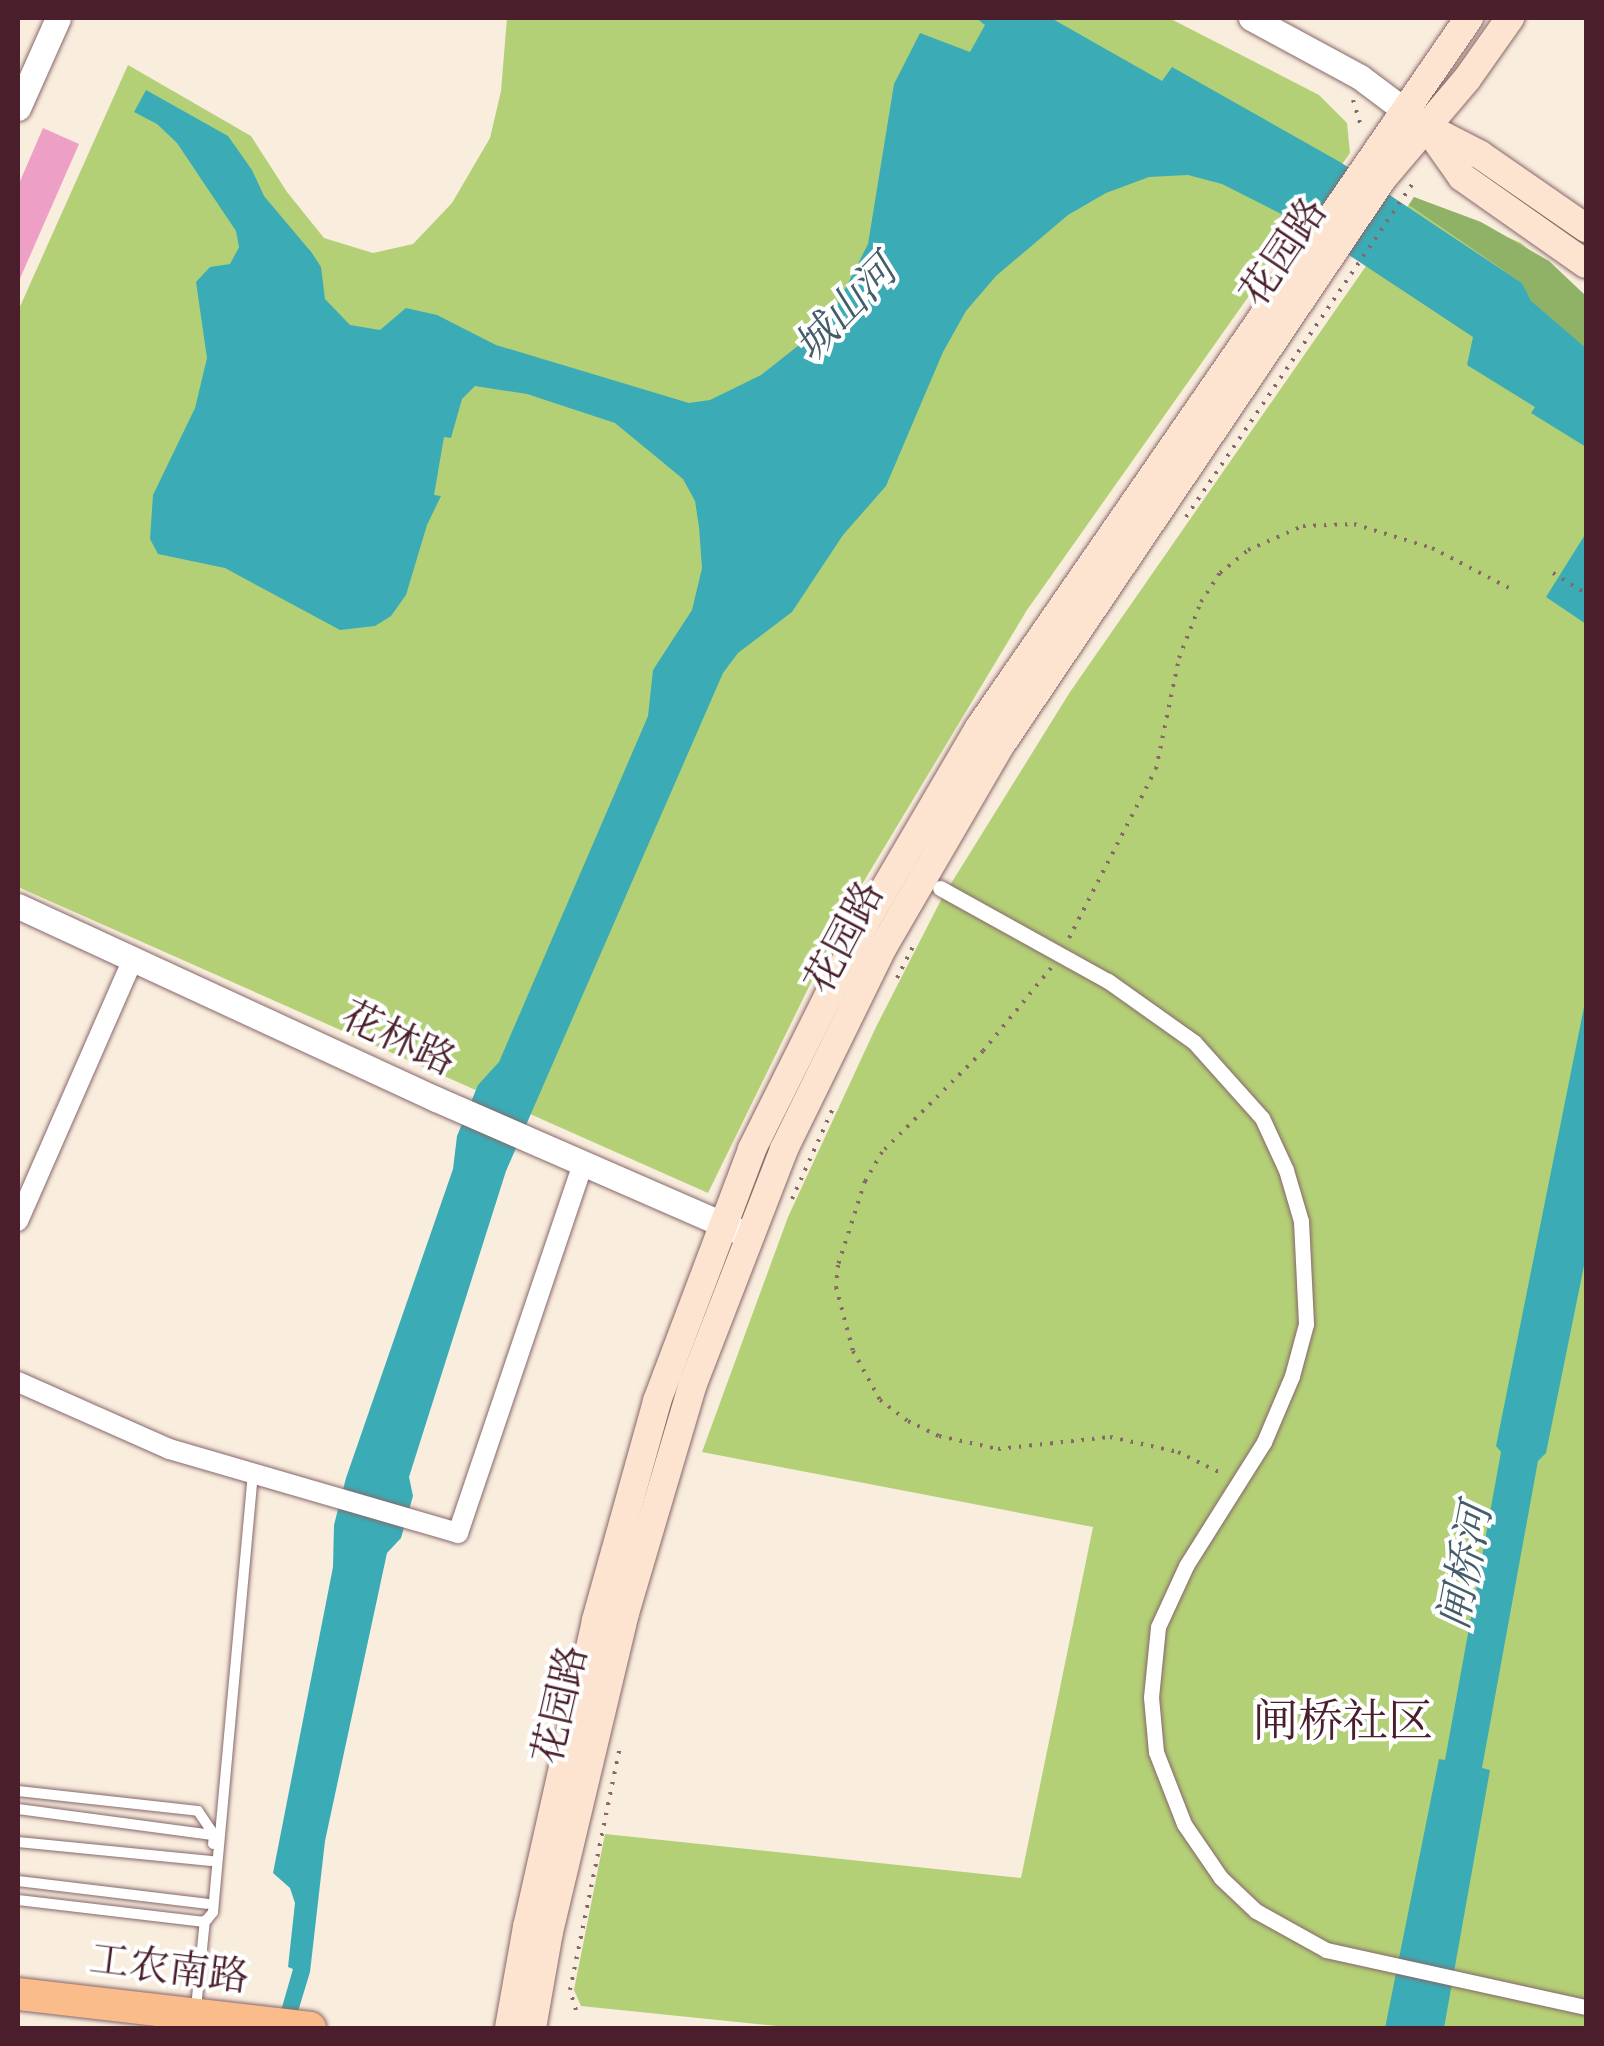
<!DOCTYPE html>
<meta charset="utf-8">
<style>
body{margin:0}
#map{position:relative;width:1604px;height:2046px;overflow:hidden;background:#f9edde;font-family:"IM FELL DW Pica","Noto Serif SC",serif}
div>[style]{position:absolute}
.green>*{inset:0;background:#b4d076}
.forest>*{inset:0;background:#8fb267}
.water>*{inset:0;background:#3bacb6}
.building>*{inset:0;background:#ed9fc5}
.path>*{height:4px;margin-top:-2px;transform-origin:0;background:repeating-linear-gradient(90deg,#87676a 0 2.5px,transparent 0 10.5px)}
.roads{filter:drop-shadow(0 0 2px #87676a) drop-shadow(0 0 2px #87676a)}
.service>*{height:10px;margin:-5px;padding:0 5px;transform-origin:5px;border-radius:5px;background:#fff}
.pedestrian>*{height:15px;margin:-7.5px;padding:0 7.5px;transform-origin:7.5px;border-radius:7.5px;background:#fff}
.minor>*{height:20px;margin:-10px;padding:0 10px;transform-origin:10px;border-radius:10px;background:#fff}
.tertiary>*{height:25px;margin:-12.5px;padding:0 12.5px;transform-origin:12.5px;border-radius:12.5px;background:#fff}
.secondary>*{height:28px;margin:-14px;padding:0 14px;transform-origin:14px;border-radius:14px;background:#fde4d0}
.primary>*{height:32px;margin:-16px;padding:0 16px;transform-origin:16px;border-radius:16px;background:#f9bc8a}
span{translate:-50% -50%;white-space:nowrap;text-align:center;line-height:1.15;-webkit-text-stroke:8px #fff;paint-order:stroke}
.street-label{font-size:40px;color:#4a1f2b}
.water-label{font-size:42px;color:#435e6a;font-style:italic}
.quarter-label{font-size:45px;color:#4a1f2b}
.frame{position:absolute;inset:0;border:20px solid #4a1f2b;pointer-events:none}
</style>
<div id="map">
<div class="green">
<div style="clip-path:polygon(507px 18px,1169px 18px,1319px 95px,1347px 123px,1350px 153px,1027px 610px,846px 911px,708px 1193px,18px 887px,18px 311px,128px 65px,251px 136px,287px 192px,324px 238px,373px 253px,413px 244px,452px 203px,490px 138px,501px 91px)"></div>
<div style="clip-path:polygon(1414px 197px,1521px 243px,1586px 296px,1586px 2028px,797px 2028px,581px 2006px,574px 1990px,605px 1834px,1021px 1878px,1093px 1527px,702px 1452px,788px 1217px,876px 1027px,942px 898px,1070px 692px)"></div>
</div>
<div class="forest">
<div style="clip-path:polygon(1414px 197px,1481px 222px,1549px 261px,1586px 296px,1586px 348px,1530px 301px,1522px 283px,1409px 205px)"></div>
</div>
<div class="water">
<div style="clip-path:polygon(976px 18px,1051px 18px,1162px 81px,1172px 67px,1340px 162px,1522px 283px,1531px 301px,1586px 348px,1586px 447px,1531px 413px,1535px 407px,1467px 365px,1473px 337px,1305px 226px,1222px 184px,1188px 175px,1149px 177px,1106px 193px,1068px 215px,996px 276px,966px 311px,943px 352px,886px 486px,843px 535px,792px 612px,738px 653px,723px 673px,506px 1171px,409px 1477px,413px 1496px,401px 1538px,387px 1553px,325px 1841px,310px 1972px,293px 2028px,276px 2028px,293px 1969px,288px 1967px,295px 1903px,290px 1888px,273px 1873px,333px 1567px,334px 1525px,346px 1478px,453px 1169px,457px 1136px,478px 1085px,499px 1062px,636px 744px,648px 716px,653px 670px,692px 610px,702px 568px,699px 527px,695px 501px,683px 479px,615px 423px,527px 394px,475px 386px,462px 399px,451px 438px,444px 437px,434px 495px,441px 496px,427px 525px,406px 595px,391px 616px,375px 626px,340px 630px,225px 568px,158px 554px,150px 539px,153px 495px,195px 408px,207px 358px,196px 282px,210px 267px,230px 264px,239px 247px,236px 231px,177px 143px,157px 124px,134px 112px,146px 90px,228px 136px,252px 170px,264px 196px,312px 253px,321px 267px,325px 299px,350px 325px,380px 330px,406px 308px,437px 315px,496px 345px,689px 403px,710px 400px,761px 375px,808px 338px,835px 309px,868px 244px,894px 84px,920px 33px,970px 52px,985px 25px)"></div>
<div style="clip-path:polygon(1586px 533px,1586px 624px,1546px 597px)"></div>
<div style="clip-path:polygon(1586px 997px,1586px 1256px,1546px 1453px,1538px 1461px,1482px 1768px,1490px 1770px,1444px 2028px,1385px 2028px,1439px 1759px,1445px 1760px,1501px 1452px,1496px 1446px)"></div>
</div>
<div class="building">
<div style="clip-path:polygon(43px 128px,79px 144px,18px 283px,18px 186px)"></div>
</div>
<div class="path">
<div style="left:1353px;top:100px;width:30px;rotate:73deg"></div>
<div style="left:1186px;top:517px;width:402px;rotate:-55.8deg"></div>
<div style="left:1553px;top:573px;width:39px;rotate:32deg"></div>
<div style="left:1069px;top:938px;width:190px;rotate:-62.8deg"></div>
<div style="left:1156px;top:769px;width:113px;rotate:-78.3deg"></div>
<div style="left:1179px;top:658px;width:60px;rotate:-68.6deg"></div>
<div style="left:1201px;top:602px;width:35px;rotate:-57deg"></div>
<div style="left:1220px;top:573px;width:36px;rotate:-39deg"></div>
<div style="left:1248px;top:550px;width:60px;rotate:-23.6deg"></div>
<div style="left:1303px;top:526px;width:51px;rotate:-2.2deg"></div>
<div style="left:1354px;top:524px;width:82px;rotate:17.1deg"></div>
<div style="left:1432px;top:548px;width:89px;rotate:27.4deg"></div>
<div style="left:1051px;top:968px;width:107px;rotate:129.3deg"></div>
<div style="left:983px;top:1051px;width:143px;rotate:135deg"></div>
<div style="left:882px;top:1152px;width:34px;rotate:120deg"></div>
<div style="left:865px;top:1181px;width:88px;rotate:107.8deg"></div>
<div style="left:838px;top:1265px;width:22px;rotate:95deg"></div>
<div style="left:836px;top:1287px;width:66px;rotate:75.1deg"></div>
<div style="left:853px;top:1351px;width:56px;rotate:61.1deg"></div>
<div style="left:880px;top:1400px;width:35px;rotate:37deg"></div>
<div style="left:908px;top:1421px;width:34px;rotate:26deg"></div>
<div style="left:939px;top:1436px;width:60px;rotate:12.4deg"></div>
<div style="left:998px;top:1449px;width:113px;rotate:-6.1deg"></div>
<div style="left:1110px;top:1437px;width:70px;rotate:12.4deg"></div>
<div style="left:1178px;top:1452px;width:50px;rotate:26.1deg"></div>
<div style="left:897px;top:978px;width:36px;rotate:-63deg"></div>
<div style="left:792px;top:1199px;width:100px;rotate:-65.7deg"></div>
<div style="left:576px;top:2010px;width:21px;rotate:-107deg"></div>
<div style="left:570px;top:1990px;width:249px;rotate:-78.4deg"></div>
</div>
<div class="roads">
<div class="service">
<div style="left:18px;top:1791px;width:181px;rotate:6.3deg"></div>
<div style="left:198px;top:1811px;width:29px;rotate:56deg"></div>
<div style="left:214px;top:1835px;width:9px;rotate:96deg"></div>
<div style="left:18px;top:1809px;width:198px;rotate:7.6deg"></div>
<div style="left:18px;top:1842px;width:194px;rotate:5.6deg"></div>
<div style="left:18px;top:1881px;width:190px;rotate:6.9deg"></div>
<div style="left:18px;top:1900px;width:188px;rotate:6.7deg"></div>
<div style="left:205px;top:1922px;width:13px;rotate:-51deg"></div>
<div style="left:213px;top:1912px;width:440px;rotate:-84.8deg"></div>
<div style="left:196px;top:2008px;width:88px;rotate:-84.2deg"></div>
</div>
<div class="pedestrian">
<div style="left:940px;top:888px;width:192px;rotate:29deg"></div>
<div style="left:1108px;top:981px;width:105px;rotate:35.3deg"></div>
<div style="left:1194px;top:1042px;width:102px;rotate:48.2deg"></div>
<div style="left:1262px;top:1118px;width:57px;rotate:65.2deg"></div>
<div style="left:1286px;top:1170px;width:53px;rotate:73.6deg"></div>
<div style="left:1301px;top:1221px;width:103px;rotate:87.2deg"></div>
<div style="left:1306px;top:1324px;width:54px;rotate:105.1deg"></div>
<div style="left:1292px;top:1376px;width:72px;rotate:113deg"></div>
<div style="left:1264px;top:1442px;width:146px;rotate:122.2deg"></div>
<div style="left:1186px;top:1566px;width:67px;rotate:114.7deg"></div>
<div style="left:1158px;top:1627px;width:70px;rotate:95.7deg"></div>
<div style="left:1151px;top:1697px;width:55px;rotate:84.8deg"></div>
<div style="left:1156px;top:1752px;width:77px;rotate:68.7deg"></div>
<div style="left:1184px;top:1824px;width:65px;rotate:55.6deg"></div>
<div style="left:1221px;top:1878px;width:48px;rotate:43.3deg"></div>
<div style="left:1256px;top:1911px;width:80px;rotate:29.1deg"></div>
<div style="left:1326px;top:1950px;width:266px;rotate:12.4deg"></div>
</div>
<div class="minor">
<div style="left:18px;top:1221px;width:286px;rotate:-66.3deg"></div>
<div style="left:18px;top:1382px;width:165px;rotate:23.9deg"></div>
<div style="left:169px;top:1449px;width:301px;rotate:16.2deg"></div>
<div style="left:458px;top:1533px;width:391px;rotate:-71.3deg"></div>
</div>
<div class="tertiary">
<div style="left:1251px;top:18px;width:124px;rotate:28.4deg"></div>
<div style="left:1360px;top:77px;width:75px;rotate:36.9deg"></div>
<div style="left:18px;top:108px;width:98px;rotate:-66deg"></div>
<div style="left:18px;top:906px;width:460px;rotate:24.8deg"></div>
<div style="left:436px;top:1099px;width:343px;rotate:23.6deg"></div>
</div>
<div class="secondary">
<div style="left:1428px;top:129px;width:59px;rotate:54.7deg"></div>
<div style="left:1462px;top:177px;width:151px;rotate:35.1deg"></div>
<div style="left:1434px;top:131px;width:51px;rotate:27.1deg"></div>
<div style="left:1479px;top:154px;width:130px;rotate:34.7deg"></div>
<div style="left:509px;top:2028px;width:103px;rotate:-79.9deg"></div>
<div style="left:527px;top:1927px;width:315px;rotate:-77.3deg"></div>
<div style="left:596px;top:1620px;width:227px;rotate:-74.4deg"></div>
<div style="left:657px;top:1401px;width:269px;rotate:-69.3deg"></div>
<div style="left:752px;top:1149px;width:251px;rotate:-63.5deg"></div>
<div style="left:864px;top:924px;width:227px;rotate:-59.6deg"></div>
<div style="left:979px;top:728px;width:863px;rotate:-55.39deg"></div>
<div style="left:532px;top:2028px;width:97px;rotate:-80deg"></div>
<div style="left:549px;top:1932px;width:328px;rotate:-76.6deg"></div>
<div style="left:625px;top:1613px;width:239px;rotate:-73.5deg"></div>
<div style="left:693px;top:1384px;width:252px;rotate:-68.8deg"></div>
<div style="left:784px;top:1149px;width:225px;rotate:-63.9deg"></div>
<div style="left:883px;top:947px;width:233px;rotate:-59.8deg"></div>
<div style="left:1000px;top:746px;width:685px;rotate:-56.01deg"></div>
<div style="left:1383px;top:178px;width:130px;rotate:-49.7deg"></div>
<div style="left:1467px;top:79px;width:75px;rotate:-54.8deg"></div>
</div>
<div class="primary">
<div style="left:18px;top:1994px;width:294px;rotate:6.6deg"></div>
</div>
</div>
<div class="street-label">
<span style="left:1285px;top:253px;rotate:-56deg">花园路</span>
<span style="left:846px;top:938px;rotate:-62deg">花园路</span>
<span style="left:398px;top:1040px;rotate:25deg">花林路</span>
<span style="left:562px;top:1705px;rotate:-77deg">花园路</span>
<span style="left:169px;top:1970px;rotate:7deg">工农南路</span>
</div>
<div class="water-label">
<span style="left:847px;top:310px;rotate:-46deg">城山河</span>
<span style="left:1467px;top:1567px;rotate:-79deg">闸桥河</span>
</div>
<div class="quarter-label">
<span style="left:1343px;top:1724px">闸桥社区</span>
</div>
<div class="frame"></div>
</div>
